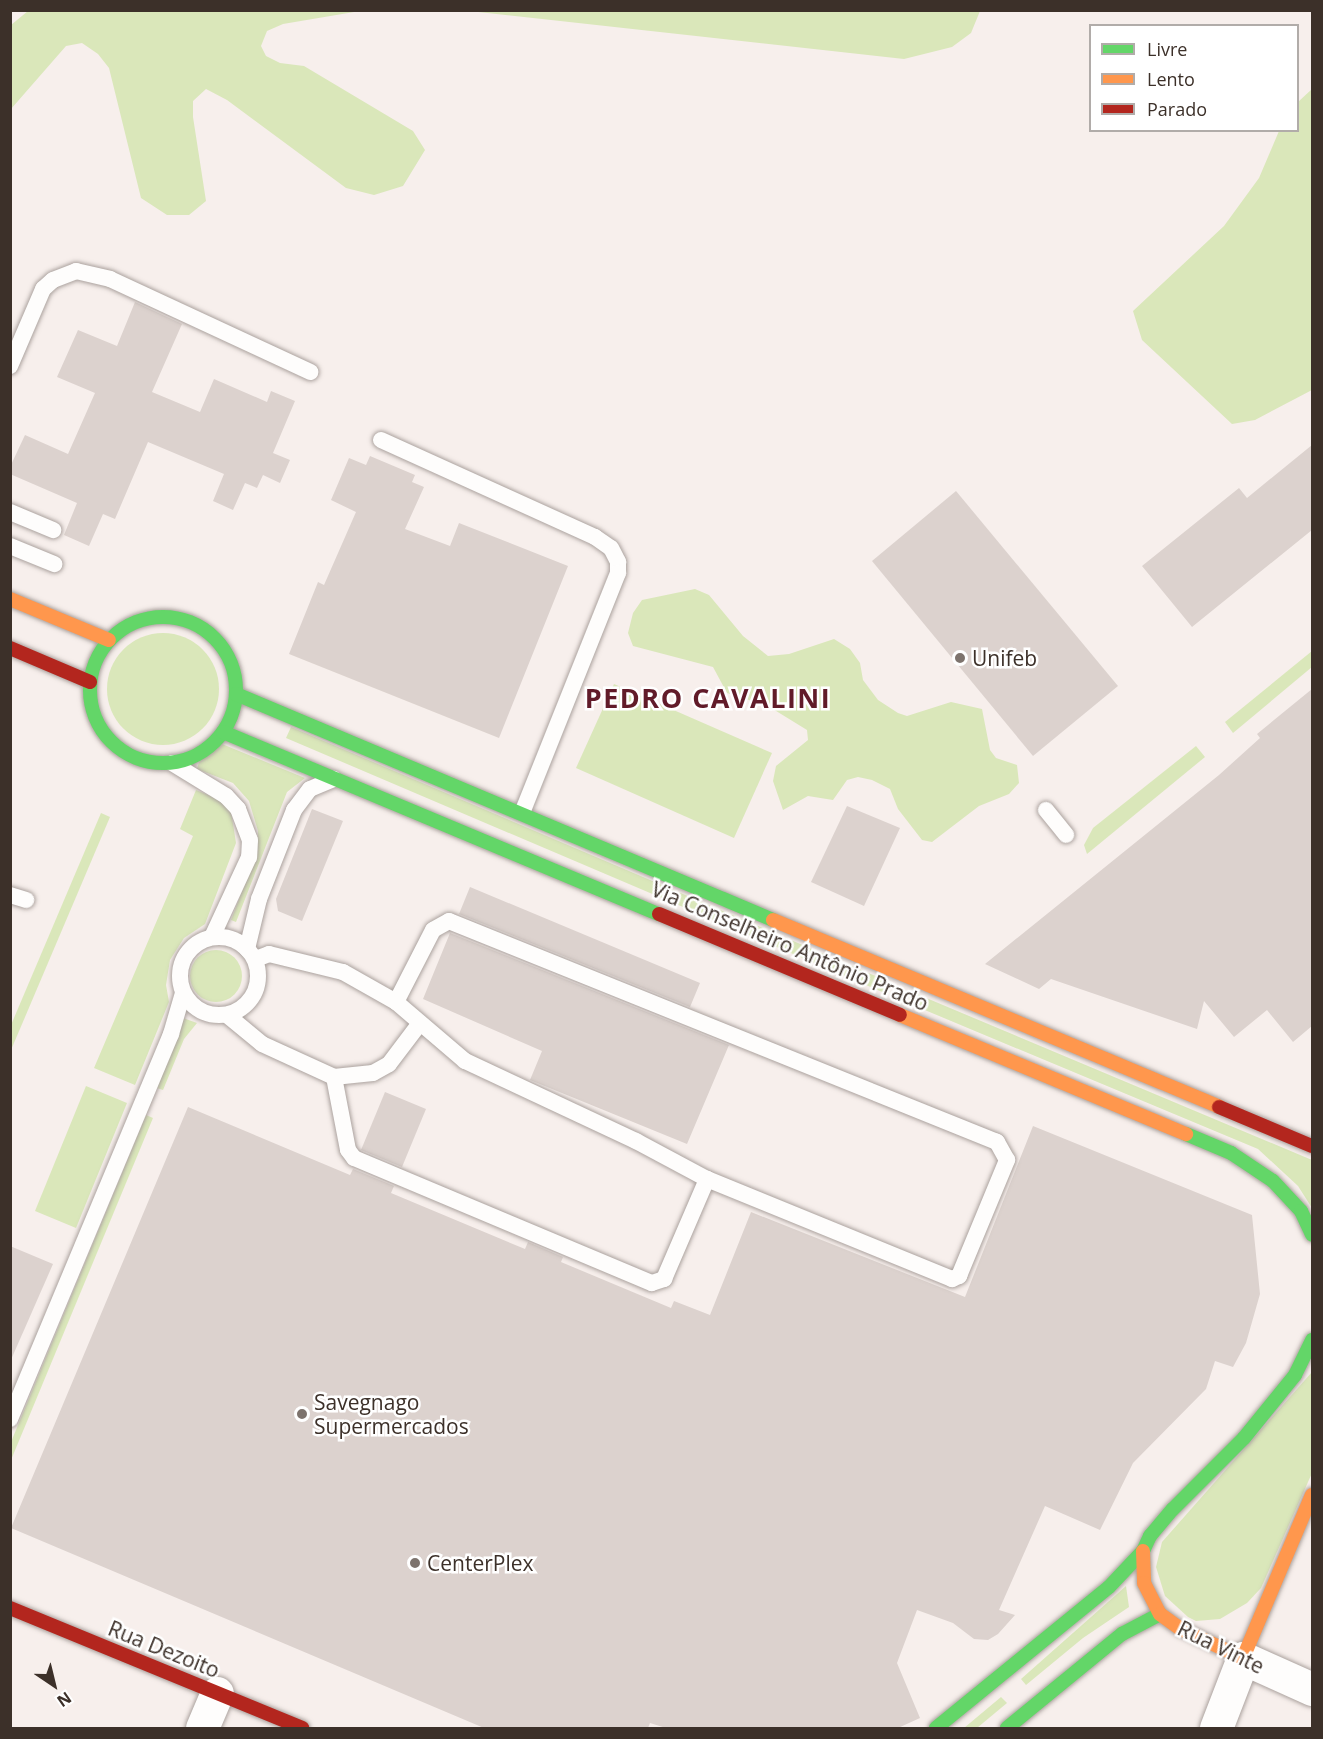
<!DOCTYPE html>
<meta charset="utf-8">
<style>
body{margin:0}
#map{position:relative;width:1323px;height:1739px;overflow:hidden;background:#f7efec;font-family:"Open Sans",sans-serif}
div>[style]{position:absolute}
.green>*{inset:0;background:#dae7ba}
.round{border-radius:50%}
.building>*{inset:0;background:#dcd2ce}
.roads{filter:drop-shadow(0 0 2px #aba29e) drop-shadow(0 0 2px #aba29e)}
.lane>*{height:16px;margin:-8px;padding:0 8px;transform-origin:8px;border-radius:8px;background:#fefdfc}
.lane>.ring{margin:-8px;padding:0;box-sizing:content-box;background:none;border:16px solid #fefdfc;border-radius:50%}
.street>*{height:33px;margin:-16.5px;padding:0 16.5px;transform-origin:16.5px;border-radius:16.5px;background:#fefdfc}
.fast>*{height:14px;margin:-7px;padding:0 7px;transform-origin:7px;border-radius:7px;background:#63d668}
.fast>.ring{margin:-7px;padding:0;box-sizing:content-box;background:none;border:14px solid #63d668;border-radius:50%}
.slow>*{height:14px;margin:-7px;padding:0 7px;transform-origin:7px;border-radius:7px;background:#ff974d}
.jam>*{height:14px;margin:-7px;padding:0 7px;transform-origin:7px;border-radius:7px;background:#b3261e}
.dots>*{width:16px;height:16px;translate:-50% -50%;box-sizing:border-box;border:3px solid #fff;border-radius:50%}
span{translate:-50% -50%;white-space:nowrap;text-align:center;line-height:1.15;-webkit-text-stroke:5px #fff;paint-order:stroke}
.poi-label{font-size:21px;color:#3c3029}
.left{translate:0 -50%;text-align:left}
.street-label{font-size:21px;color:#3c3029}
.district-label{font-size:27px;color:#611b29;font-weight:700;letter-spacing:1.5px}
.frame{position:absolute;inset:0;border:12px solid #3c3029;pointer-events:none}
.legend{position:absolute;left:1089px;top:24px;width:210px;height:108px;box-sizing:border-box;background:#fff;border:2px solid #b1aca9;margin:0;padding:8px 10px;list-style:none;font-size:18px;color:#3c3029}
.legend li{display:flex;align-items:center;gap:12px;height:30px}
.legend b{width:30px;border:2px solid #b1aca9}
.north{position:absolute;left:24px;top:1655px;width:60px;height:60px;-webkit-text-stroke:4px #fff;paint-order:stroke;rotate:145deg;font-size:16px;font-weight:700;line-height:24px;text-align:center;color:#3c3029}
.north::after{content:'';display:block;margin:auto;width:21px;height:27px;background:#3c3029;clip-path:polygon(50% 0,100% 100%,50% 72%,0 100%)}
</style>
<div id="map">
<div class="green">
<div style="clip-path:polygon(28px 11px,360px 11px,283px 24px,267px 31px,261px 46px,266px 56px,280px 63px,304px 66px,413px 131px,425px 150px,403px 186px,374px 195px,346px 188px,227px 100px,206px 89px,193px 101px,193px 117px,206px 201px,189px 215px,167px 215px,141px 198px,109px 68px,98px 54px,82px 43px,66px 46px,11px 109px,11px 25px)"></div>
<div style="clip-path:polygon(469px 11px,980px 11px,971px 33px,952px 47px,904px 59px)"></div>
<div style="clip-path:polygon(1312px 89px,1312px 390px,1255px 420px,1232px 424px,1142px 340px,1133px 311px,1224px 226px,1259px 178px,1279px 131px,1298px 130px,1298px 102px)"></div>
<div style="clip-path:polygon(695px 589px,709px 595px,743px 636px,768px 656px,789px 654px,834px 639px,850px 649px,860px 663px,863px 680px,878px 700px,898px 713px,907px 716px,951px 702px,982px 709px,990px 750px,996px 758px,1017px 765px,1019px 783px,1009px 794px,979px 806px,932px 842px,922px 840px,898px 809px,890px 789px,872px 780px,858px 777px,847px 780px,833px 800px,808px 796px,783px 810px,773px 781px,776px 766px,808px 740px,807px 730px,768px 706px,727px 693px,713px 667px,633px 646px,628px 633px,633px 613px,642px 600px)"></div>
<div class="round" style="left:107px;top:633px;width:112px;height:112px"></div>
<div style="clip-path:polygon(1312px 651px,1312px 667px,1233px 733px,1225px 722px)"></div>
<div style="clip-path:polygon(614px 684px,772px 753px,734px 838px,576px 768px)"></div>
<div style="clip-path:polygon(291px 727px,892px 983px,887px 994px,286px 738px)"></div>
<div style="clip-path:polygon(222px 744px,305px 778px,287px 792px,236px 922px,231px 920px,257px 853px,258px 831px,249px 801px,233px 783px,197px 769px,199px 762px)"></div>
<div style="clip-path:polygon(1196px 746px,1205px 757px,1087px 854px,1084px 845px,1093px 828px)"></div>
<div style="clip-path:polygon(196px 790px,223px 801px,231px 811px,236px 843px,205px 924px,184px 938px,170px 960px,166px 985px,169px 1002px,135px 1085px,94px 1068px,193px 836px,180px 829px)"></div>
<div style="clip-path:polygon(101px 813px,110px 817px,11px 1050px,11px 1025px)"></div>
<div class="round" style="left:190px;top:950px;width:52px;height:52px"></div>
<div style="clip-path:polygon(912px 992px,1312px 1160px,1312px 1208px,1298px 1186px,1258px 1149px,908px 1003px)"></div>
<div style="clip-path:polygon(183px 1018px,197px 1023px,184px 1039px,163px 1090px,157px 1088px)"></div>
<div style="clip-path:polygon(86px 1086px,127px 1103px,76px 1228px,35px 1211px)"></div>
<div style="clip-path:polygon(146px 1115px,153px 1118px,11px 1460px,11px 1442px)"></div>
<div style="clip-path:polygon(1312px 1372px,1312px 1473px,1261px 1588px,1247px 1603px,1220px 1619px,1196px 1621px,1188px 1617px,1165px 1596px,1156px 1567px,1162px 1542px)"></div>
<div style="clip-path:polygon(1126px 1586px,1129px 1607px,1083px 1638px,1026px 1685px,1021px 1679px)"></div>
<div style="clip-path:polygon(1001px 1697px,1007px 1703px,977px 1728px,964px 1728px)"></div>
</div>
<div class="building">
<div style="clip-path:polygon(135px 302px,182px 324px,152px 392px,200px 412px,214px 379px,267px 402px,271px 391px,295px 401px,273px 453px,290px 460px,280px 483px,263px 475px,257px 488px,245px 483px,233px 510px,213px 501px,224px 474px,148px 442px,115px 519px,103px 514px,89px 546px,64px 535px,77px 503px,10px 474px,10px 467px,25px 435px,68px 454px,95px 393px,57px 377px,78px 330px,117px 346px)"></div>
<div style="clip-path:polygon(1312px 445px,1312px 530px,1192px 627px,1142px 566px,1239px 488px,1247px 498px)"></div>
<div style="clip-path:polygon(370px 456px,415px 475px,412px 482px,424px 487px,405px 529px,450px 546px,459px 523px,568px 566px,499px 738px,289px 654px,318px 582px,324px 585px,356px 512px,331px 500px,349px 458px,366px 465px)"></div>
<div style="clip-path:polygon(956px 491px,1118px 686px,1033px 756px,872px 561px)"></div>
<div style="clip-path:polygon(1312px 689px,1312px 1026px,1293px 1042px,1267px 1010px,1234px 1037px,1204px 1001px,1197px 1029px,1051px 979px,1039px 989px,985px 964px,1219px 775px,1260px 738px,1257px 734px)"></div>
<div style="clip-path:polygon(847px 806px,900px 828px,864px 906px,811px 882px)"></div>
<div style="clip-path:polygon(312px 809px,343px 821px,302px 921px,278px 911px,276px 899px)"></div>
<div style="clip-path:polygon(470px 887px,700px 983px,690px 1007px,459px 914px)"></div>
<div style="clip-path:polygon(450px 933px,729px 1045px,687px 1144px,530px 1080px,542px 1051px,423px 999px)"></div>
<div style="clip-path:polygon(385px 1092px,426px 1109px,402px 1167px,361px 1150px)"></div>
<div style="clip-path:polygon(188px 1107px,350px 1175px,353px 1169px,394px 1186px,391px 1193px,525px 1249px,528px 1242px,563px 1257px,561px 1262px,671px 1308px,674px 1301px,710px 1315px,751px 1212px,965px 1297px,1033px 1126px,1252px 1215px,1260px 1294px,1246px 1343px,1233px 1367px,1215px 1361px,1206px 1389px,1133px 1463px,1100px 1530px,1045px 1506px,999px 1610px,1015px 1615px,998px 1634px,988px 1640px,974px 1639px,953px 1623px,917px 1610px,897px 1663px,920px 1718px,898px 1728px,666px 1728px,650px 1723px,648px 1728px,484px 1728px,11px 1528px)"></div>
<div style="clip-path:polygon(10px 1246px,53px 1264px,10px 1362px)"></div>
</div>
<div class="roads">
<div class="lane">
<div style="left:10px;top:366px;width:84px;rotate:-66.8deg"></div>
<div style="left:43px;top:289px;width:13px;rotate:-42deg"></div>
<div style="left:53px;top:280px;width:25px;rotate:-21deg"></div>
<div style="left:76px;top:271px;width:35px;rotate:13deg"></div>
<div style="left:110px;top:279px;width:221px;rotate:24.9deg"></div>
<div style="left:381px;top:440px;width:235px;rotate:24.4deg"></div>
<div style="left:595px;top:537px;width:19px;rotate:35deg"></div>
<div style="left:611px;top:548px;width:16px;rotate:63deg"></div>
<div style="left:618px;top:562px;width:11px;rotate:90deg"></div>
<div style="left:618px;top:573px;width:258px;rotate:111.8deg"></div>
<div style="left:10px;top:512px;width:47px;rotate:22.7deg"></div>
<div style="left:10px;top:546px;width:48px;rotate:22.2deg"></div>
<div style="left:172px;top:763px;width:63px;rotate:31.4deg"></div>
<div style="left:226px;top:796px;width:18px;rotate:47deg"></div>
<div style="left:238px;top:809px;width:33px;rotate:69deg"></div>
<div style="left:250px;top:840px;width:17px;rotate:93deg"></div>
<div style="left:249px;top:857px;width:88px;rotate:114.8deg"></div>
<div style="left:1046px;top:810px;width:32px;rotate:51deg"></div>
<div style="left:10px;top:895px;width:17px;rotate:17deg"></div>
<div class="ring" style="left:180px;top:937px;width:62px;height:62px"></div>
<div style="left:247px;top:949px;width:51px;rotate:-76.5deg"></div>
<div style="left:259px;top:899px;width:96px;rotate:-68.5deg"></div>
<div style="left:294px;top:810px;width:26px;rotate:-53deg"></div>
<div style="left:310px;top:789px;width:26px;rotate:-23deg"></div>
<div style="left:256px;top:959px;width:14px;rotate:-21deg"></div>
<div style="left:269px;top:954px;width:76px;rotate:13.7deg"></div>
<div style="left:343px;top:972px;width:61px;rotate:29.5deg"></div>
<div style="left:396px;top:1002px;width:91px;rotate:40.5deg"></div>
<div style="left:465px;top:1061px;width:189px;rotate:25.1deg"></div>
<div style="left:636px;top:1141px;width:81px;rotate:28.2deg"></div>
<div style="left:707px;top:1179px;width:265px;rotate:22.2deg"></div>
<div style="left:952px;top:1279px;width:8px;rotate:-23deg"></div>
<div style="left:959px;top:1276px;width:126px;rotate:-67.5deg"></div>
<div style="left:1007px;top:1160px;width:21px;rotate:-119deg"></div>
<div style="left:997px;top:1142px;width:591px;rotate:-158.04deg"></div>
<div style="left:449px;top:921px;width:18px;rotate:151deg"></div>
<div style="left:433px;top:930px;width:81px;rotate:117.2deg"></div>
<div style="left:227px;top:1015px;width:45px;rotate:39.6deg"></div>
<div style="left:262px;top:1044px;width:79px;rotate:24.6deg"></div>
<div style="left:334px;top:1077px;width:39px;rotate:-6deg"></div>
<div style="left:373px;top:1073px;width:18px;rotate:-29deg"></div>
<div style="left:389px;top:1064px;width:51px;rotate:-52.9deg"></div>
<div style="left:334px;top:1077px;width:74px;rotate:79.1deg"></div>
<div style="left:348px;top:1150px;width:10px;rotate:53deg"></div>
<div style="left:354px;top:1158px;width:323px;rotate:22.8deg"></div>
<div style="left:652px;top:1283px;width:13px;rotate:-18deg"></div>
<div style="left:664px;top:1279px;width:109px;rotate:-66.7deg"></div>
<div style="left:10px;top:1419px;width:417px;rotate:-67.3deg"></div>
<div style="left:171px;top:1034px;width:43px;rotate:-73.7deg"></div>
</div>
<div class="street">
<div style="left:202px;top:1728px;width:38px;rotate:-67deg"></div>
<div style="left:1216px;top:1728px;width:75px;rotate:-68.9deg"></div>
<div style="left:1243px;top:1658px;width:76px;rotate:24.2deg"></div>
</div>
<div class="fast">
<div class="ring" style="left:90px;top:617px;width:132px;height:132px"></div>
<div style="left:236px;top:694px;width:583px;rotate:22.82deg"></div>
<div style="left:223px;top:732px;width:472px;rotate:22.7deg"></div>
<div style="left:1186px;top:1134px;width:49px;rotate:22.9deg"></div>
<div style="left:1231px;top:1153px;width:50px;rotate:33.7deg"></div>
<div style="left:1273px;top:1181px;width:41px;rotate:47deg"></div>
<div style="left:1301px;top:1211px;width:26px;rotate:65deg"></div>
<div style="left:936px;top:1728px;width:223px;rotate:-39.2deg"></div>
<div style="left:1109px;top:1587px;width:50px;rotate:-46.6deg"></div>
<div style="left:1143px;top:1551px;width:17px;rotate:-65deg"></div>
<div style="left:1150px;top:1536px;width:35px;rotate:-50deg"></div>
<div style="left:1173px;top:1509px;width:100px;rotate:-45deg"></div>
<div style="left:1244px;top:1438px;width:81px;rotate:-51deg"></div>
<div style="left:1295px;top:1375px;width:39px;rotate:-64deg"></div>
<div style="left:1007px;top:1728px;width:149px;rotate:-39.3deg"></div>
<div style="left:1122px;top:1634px;width:43px;rotate:-27.8deg"></div>
</div>
<div class="slow">
<div style="left:10px;top:599px;width:107px;rotate:22.5deg"></div>
<div style="left:773px;top:920px;width:484px;rotate:22.7deg"></div>
<div style="left:900px;top:1015px;width:310px;rotate:22.6deg"></div>
<div style="left:1143px;top:1551px;width:32px;rotate:88deg"></div>
<div style="left:1144px;top:1583px;width:35px;rotate:63deg"></div>
<div style="left:1160px;top:1614px;width:26px;rotate:36deg"></div>
<div style="left:1181px;top:1629px;width:68px;rotate:25.1deg"></div>
<div style="left:1243px;top:1658px;width:177px;rotate:-67.1deg"></div>
</div>
<div class="jam">
<div style="left:10px;top:648px;width:87px;rotate:23deg"></div>
<div style="left:659px;top:914px;width:261px;rotate:22.7deg"></div>
<div style="left:1219px;top:1107px;width:101px;rotate:22.8deg"></div>
<div style="left:10px;top:1608px;width:316px;rotate:22.3deg"></div>
</div>
</div>
<div class="dots">
<div style="left:960px;top:658px;background:#7d736d"></div>
<div style="left:302px;top:1414px;background:#7d736d"></div>
<div style="left:415px;top:1563px;background:#7d736d"></div>
</div>
<div class="poi-label">
<span class="left" style="left:972px;top:658px">Unifeb</span>
<span class="left" style="left:314px;top:1414px">Savegnago<br>Supermercados</span>
<span class="left" style="left:427px;top:1563px">CenterPlex</span>
</div>
<div class="street-label">
<span style="left:790px;top:946px;rotate:23deg">Via Conselheiro Antônio Prado</span>
<span style="left:1221px;top:1647px;rotate:26deg">Rua Vinte</span>
<span style="left:164px;top:1649px;rotate:22deg">Rua Dezoito</span>
</div>
<div class="district-label">
<span style="left:708px;top:698px">PEDRO CAVALINI</span>
</div>
<div class="frame"></div>
<ul class="legend">
<li><b style="height:8px;background:#63d668"></b>Livre</li>
<li><b style="height:8px;background:#ff974d"></b>Lento</li>
<li><b style="height:8px;background:#b3261e"></b>Parado</li>
</ul>
<div class="north">N</div>
</div>
